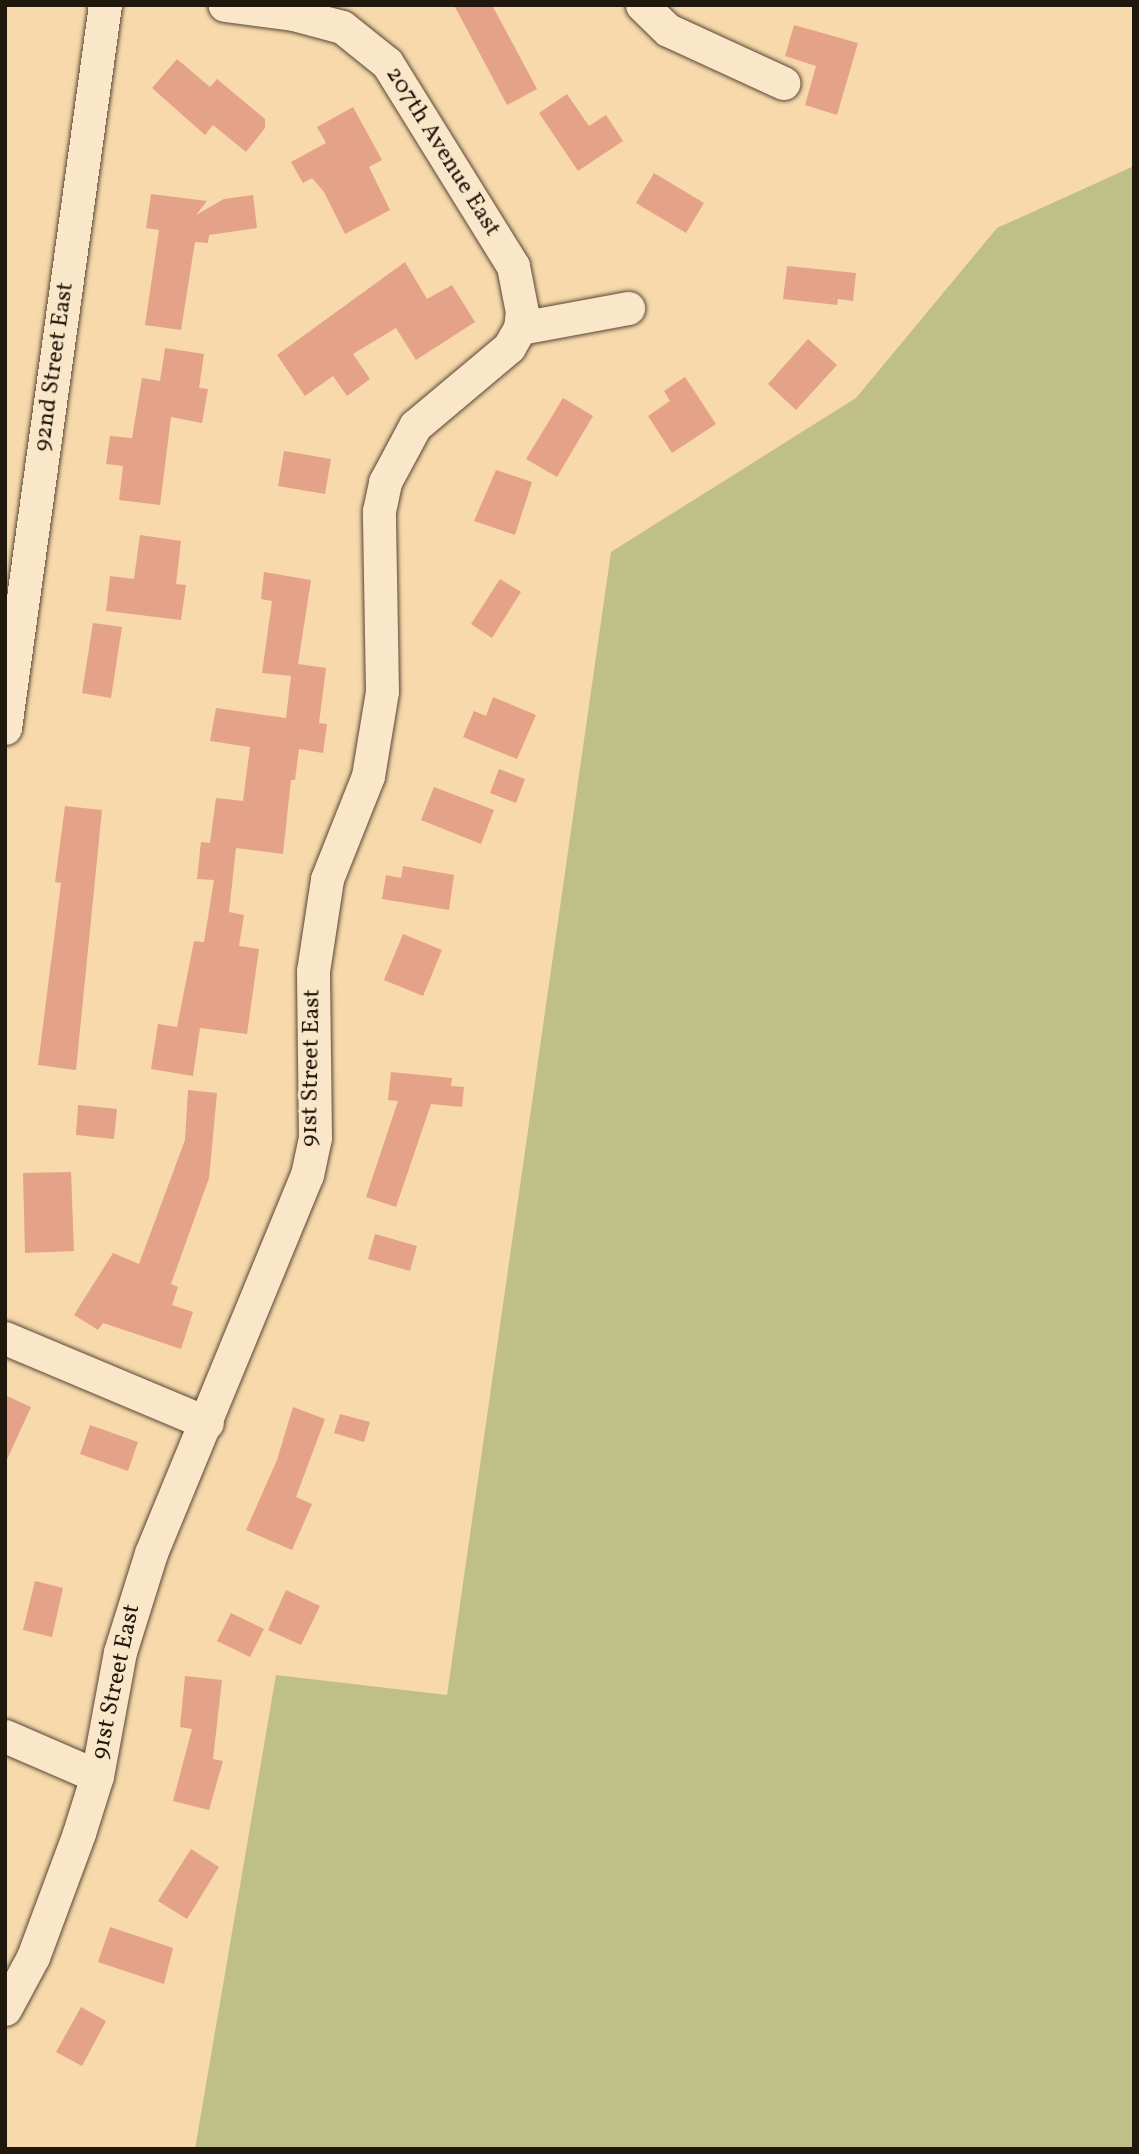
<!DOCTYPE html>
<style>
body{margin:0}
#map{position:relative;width:1139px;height:2154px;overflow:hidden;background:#f8d9ac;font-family:Vollkorn,serif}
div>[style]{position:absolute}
.green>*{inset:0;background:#bfbf88}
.building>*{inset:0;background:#e4a288}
.roads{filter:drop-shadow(0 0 2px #574835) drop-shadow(0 0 2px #574835)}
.minor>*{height:33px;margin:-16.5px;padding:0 16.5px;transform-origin:16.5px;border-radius:16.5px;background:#fae6c9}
span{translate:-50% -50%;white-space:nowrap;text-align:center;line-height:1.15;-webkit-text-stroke:6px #fae6c9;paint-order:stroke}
.street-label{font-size:24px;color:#21180d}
.frame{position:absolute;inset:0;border:7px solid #21180d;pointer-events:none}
</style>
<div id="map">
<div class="green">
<div style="clip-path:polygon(1134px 166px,1134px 2149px,195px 2149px,276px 1675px,447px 1695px,611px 552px,856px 398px,997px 228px)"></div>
</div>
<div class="building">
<div style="clip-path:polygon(454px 5px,492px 5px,537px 89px,507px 105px)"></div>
<div style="clip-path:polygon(794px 25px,858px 43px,837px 115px,805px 105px,816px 66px,785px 56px)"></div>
<div style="clip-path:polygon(177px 59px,210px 87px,217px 79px,265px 119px,265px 128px,246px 152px,213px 125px,205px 135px,152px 88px)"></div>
<div style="clip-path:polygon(567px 94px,589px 126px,606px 115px,623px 141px,578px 171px,539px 113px)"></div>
<div style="clip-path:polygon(353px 107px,382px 160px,369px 167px,390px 210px,345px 234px,324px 192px,312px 178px,303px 183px,291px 162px,326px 143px,317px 127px)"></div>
<div style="clip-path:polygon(654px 173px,704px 203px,686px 233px,636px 203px)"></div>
<div style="clip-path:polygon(151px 194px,207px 201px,196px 215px,224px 199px,253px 195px,257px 228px,209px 235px,208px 243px,195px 242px,181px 330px,145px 325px,159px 230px,146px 228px)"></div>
<div style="clip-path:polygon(405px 262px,427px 299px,452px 285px,475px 322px,416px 360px,396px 328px,353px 354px,370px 379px,347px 396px,333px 376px,305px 396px,277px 355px)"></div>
<div style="clip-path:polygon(787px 266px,856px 273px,853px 301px,838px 299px,837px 305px,783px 299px)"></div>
<div style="clip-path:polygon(808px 339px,837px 365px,796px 410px,768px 384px)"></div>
<div style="clip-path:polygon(165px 348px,204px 354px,199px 388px,208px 389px,202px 423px,171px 417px,160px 505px,119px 500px,123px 466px,106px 464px,110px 436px,132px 438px,142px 378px,160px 381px)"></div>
<div style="clip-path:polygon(685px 377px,716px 424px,672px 453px,648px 416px,670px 401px,664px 391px)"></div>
<div style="clip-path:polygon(563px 398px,593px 416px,557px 477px,526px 459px)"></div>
<div style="clip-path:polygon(284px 451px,331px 459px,325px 494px,278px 486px)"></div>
<div style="clip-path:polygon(496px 470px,532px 482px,515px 535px,474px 521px)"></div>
<div style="clip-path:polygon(140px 535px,181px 541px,176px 584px,186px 585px,181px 620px,106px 611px,110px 576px,134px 579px)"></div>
<div style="clip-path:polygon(264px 572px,311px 580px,298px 664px,326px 668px,319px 723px,327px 724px,323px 753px,299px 749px,295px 780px,291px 780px,283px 854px,236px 848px,229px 912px,244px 915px,239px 946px,259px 949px,247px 1034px,200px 1028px,193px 1076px,151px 1069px,158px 1024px,177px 1027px,194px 941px,204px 942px,214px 880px,197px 879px,201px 842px,210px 843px,216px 798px,243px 801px,250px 747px,210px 741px,216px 708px,286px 718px,291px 676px,262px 673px,272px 601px,261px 599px)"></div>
<div style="clip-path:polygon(500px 579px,521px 592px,492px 638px,471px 624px)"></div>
<div style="clip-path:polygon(93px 623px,122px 627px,111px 698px,82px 693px)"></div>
<div style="clip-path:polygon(493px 697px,536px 715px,517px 759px,463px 737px,474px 711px,486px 716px)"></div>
<div style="clip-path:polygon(499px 769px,525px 779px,516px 803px,490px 793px)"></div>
<div style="clip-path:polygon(434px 787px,494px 810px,481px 844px,421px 820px)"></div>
<div style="clip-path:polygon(65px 806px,102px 810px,76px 1070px,38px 1065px,61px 883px,55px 882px)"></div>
<div style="clip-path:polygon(403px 866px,454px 875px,449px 910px,382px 899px,386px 875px,401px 878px)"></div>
<div style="clip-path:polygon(403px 934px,442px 950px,423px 996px,384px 980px)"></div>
<div style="clip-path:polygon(391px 1072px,452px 1078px,451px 1086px,464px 1087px,462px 1107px,431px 1104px,396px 1207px,366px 1197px,398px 1101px,388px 1100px)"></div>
<div style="clip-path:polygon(188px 1090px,217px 1093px,209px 1178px,171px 1284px,178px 1287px,172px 1305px,193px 1312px,181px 1349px,103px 1323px,98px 1330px,74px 1315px,113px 1253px,139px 1264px,185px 1140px)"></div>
<div style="clip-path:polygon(78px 1105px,117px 1109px,114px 1139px,76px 1135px)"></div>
<div style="clip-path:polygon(71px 1172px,74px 1251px,25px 1253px,23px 1173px)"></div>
<div style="clip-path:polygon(375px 1234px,417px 1246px,410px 1271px,368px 1259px)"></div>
<div style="clip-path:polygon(5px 1395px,31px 1407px,5px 1464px)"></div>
<div style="clip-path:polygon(293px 1407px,325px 1419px,296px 1497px,312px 1504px,292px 1550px,246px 1530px,277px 1460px)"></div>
<div style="clip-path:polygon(340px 1414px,370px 1422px,364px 1442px,334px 1433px)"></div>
<div style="clip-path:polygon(90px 1425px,138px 1442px,128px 1471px,80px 1454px)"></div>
<div style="clip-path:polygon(35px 1581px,63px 1588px,52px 1637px,23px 1630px)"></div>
<div style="clip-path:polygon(286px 1590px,320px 1606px,301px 1645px,268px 1630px)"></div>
<div style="clip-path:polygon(231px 1613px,264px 1629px,250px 1657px,217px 1641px)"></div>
<div style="clip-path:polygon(185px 1676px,222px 1680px,213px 1759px,223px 1761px,209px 1810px,173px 1801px,192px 1729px,180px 1727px)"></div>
<div style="clip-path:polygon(191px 1849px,219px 1867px,187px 1919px,158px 1901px)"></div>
<div style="clip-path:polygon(110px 1927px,173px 1948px,164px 1984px,98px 1962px)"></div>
<div style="clip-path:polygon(81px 2007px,106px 2021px,82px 2066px,56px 2052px)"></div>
</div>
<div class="roads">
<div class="minor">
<div style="left:642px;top:5px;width:36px;rotate:44deg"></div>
<div style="left:668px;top:30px;width:127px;rotate:24.7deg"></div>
<div style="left:520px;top:328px;width:110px;rotate:-10.5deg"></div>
<div style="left:5px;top:728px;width:730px;rotate:-82.13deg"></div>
<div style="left:5px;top:1338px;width:219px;rotate:22.8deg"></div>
<div style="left:5px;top:1736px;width:100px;rotate:23.5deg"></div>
<div style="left:5px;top:2009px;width:59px;rotate:-61.7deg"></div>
<div style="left:33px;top:1957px;width:132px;rotate:-69.6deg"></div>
<div style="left:79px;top:1833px;width:60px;rotate:-72.5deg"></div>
<div style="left:97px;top:1776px;width:126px;rotate:-79.5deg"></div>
<div style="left:120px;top:1652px;width:104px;rotate:-72.6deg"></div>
<div style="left:151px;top:1553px;width:409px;rotate:-67.6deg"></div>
<div style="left:307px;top:1175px;width:38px;rotate:-78deg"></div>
<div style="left:315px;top:1138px;width:167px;rotate:-90.7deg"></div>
<div style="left:313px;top:971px;width:93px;rotate:-81.3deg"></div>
<div style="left:327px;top:879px;width:111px;rotate:-68.3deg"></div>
<div style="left:368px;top:776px;width:86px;rotate:-80.6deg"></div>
<div style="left:382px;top:691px;width:180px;rotate:-91deg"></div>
<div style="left:379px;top:511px;width:30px;rotate:-78deg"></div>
<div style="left:385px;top:482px;width:64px;rotate:-61.8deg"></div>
<div style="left:415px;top:426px;width:123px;rotate:-40deg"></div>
<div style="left:509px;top:347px;width:22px;rotate:-60deg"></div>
<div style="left:520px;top:328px;width:16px;rotate:-83deg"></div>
<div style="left:522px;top:312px;width:47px;rotate:-101.1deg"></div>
<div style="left:513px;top:266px;width:239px;rotate:-121.8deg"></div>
<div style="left:387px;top:63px;width:58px;rotate:-141.3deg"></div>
<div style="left:342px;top:27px;width:51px;rotate:-165.1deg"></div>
<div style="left:293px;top:14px;width:69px;rotate:-172.5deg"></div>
</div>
</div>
<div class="street-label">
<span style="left:442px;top:152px;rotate:58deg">207th Avenue East</span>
<span style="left:55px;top:367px;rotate:-82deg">92nd Street East</span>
<span style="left:312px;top:1068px;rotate:-89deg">91st Street East</span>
<span style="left:117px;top:1682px;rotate:-78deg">91st Street East</span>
</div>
<div class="frame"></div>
</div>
